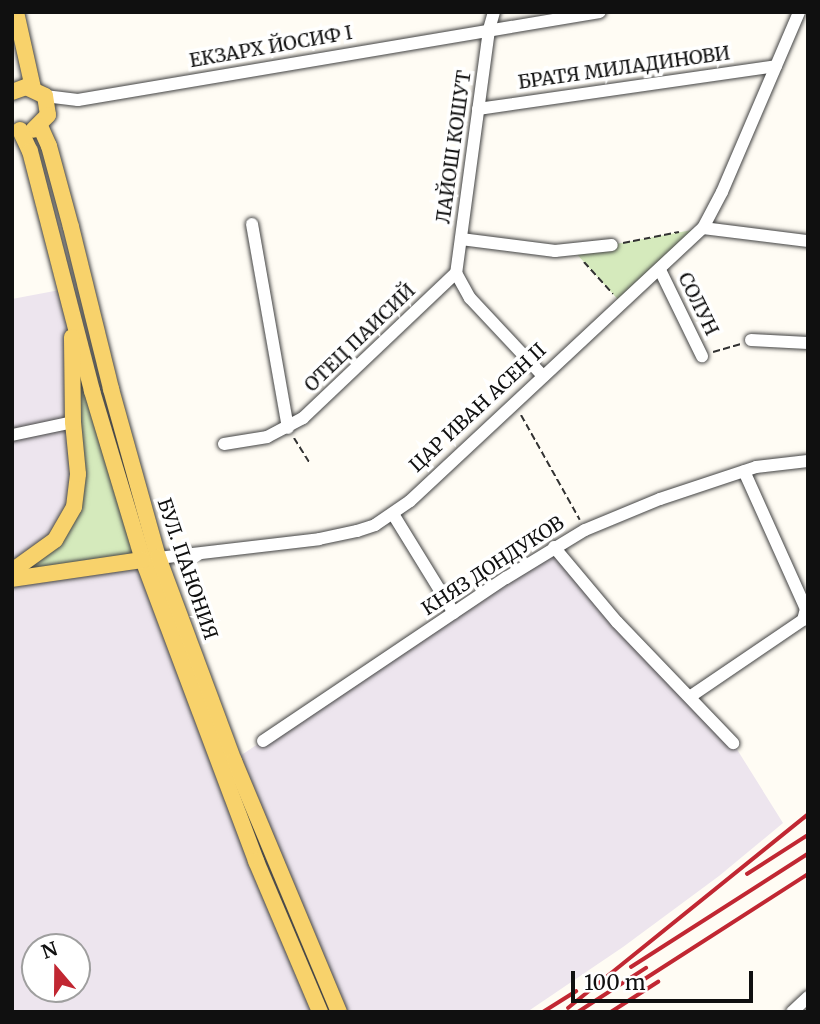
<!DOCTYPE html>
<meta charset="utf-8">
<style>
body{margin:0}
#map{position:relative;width:820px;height:1024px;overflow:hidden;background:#fffcf4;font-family:Merriweather,serif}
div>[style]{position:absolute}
.industrial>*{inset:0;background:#ede5ee}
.green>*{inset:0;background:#d5eabc}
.path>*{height:2px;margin-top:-1px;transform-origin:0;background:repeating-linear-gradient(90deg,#323232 0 7px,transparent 0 10.5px)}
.roads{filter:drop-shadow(0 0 2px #434343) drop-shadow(0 0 2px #434343)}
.minor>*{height:12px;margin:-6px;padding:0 6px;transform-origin:6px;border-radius:6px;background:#fff}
.major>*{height:16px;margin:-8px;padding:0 8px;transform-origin:8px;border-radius:8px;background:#f8d26b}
.rail>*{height:3.5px;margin:-1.75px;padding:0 1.75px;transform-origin:1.75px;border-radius:1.75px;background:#c12732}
span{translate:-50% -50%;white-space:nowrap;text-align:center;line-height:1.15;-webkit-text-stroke:7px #fff;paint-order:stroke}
.street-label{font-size:19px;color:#101010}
.frame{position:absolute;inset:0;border:14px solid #101010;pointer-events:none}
.north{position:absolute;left:21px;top:933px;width:70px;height:70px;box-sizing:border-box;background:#fff;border:2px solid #9f9f9f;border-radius:50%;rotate:340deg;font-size:19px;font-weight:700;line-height:28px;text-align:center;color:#101010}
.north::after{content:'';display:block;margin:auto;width:24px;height:32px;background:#c12732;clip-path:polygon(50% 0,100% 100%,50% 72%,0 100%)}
.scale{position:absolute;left:571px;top:971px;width:182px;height:32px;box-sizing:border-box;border:4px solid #101010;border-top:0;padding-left:9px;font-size:21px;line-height:24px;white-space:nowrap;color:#101010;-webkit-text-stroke:5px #fff;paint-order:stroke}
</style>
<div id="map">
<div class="industrial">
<div style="clip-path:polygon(65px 289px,71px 314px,77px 449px,66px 525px,12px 571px,12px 299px)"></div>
<div style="clip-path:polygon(evenodd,554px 547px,733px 743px,783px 823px,719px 876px,623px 947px,527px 1012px,12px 1012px,12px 579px,143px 560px,234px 760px,554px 547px,35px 947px,77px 947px,77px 989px,35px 989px,35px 947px)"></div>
</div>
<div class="green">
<div style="clip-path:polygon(703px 228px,622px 304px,574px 251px,594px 248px)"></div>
<div style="clip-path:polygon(71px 314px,143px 560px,12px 579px,74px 507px)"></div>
</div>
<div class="path">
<div style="left:623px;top:243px;width:57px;rotate:-11.1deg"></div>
<div style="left:584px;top:262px;width:43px;rotate:47.8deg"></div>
<div style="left:713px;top:352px;width:29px;rotate:-16deg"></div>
<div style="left:521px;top:415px;width:120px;rotate:60.7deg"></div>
<div style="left:294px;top:438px;width:31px;rotate:58deg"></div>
</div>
<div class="roads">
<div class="minor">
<div style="left:494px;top:12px;width:19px;rotate:106deg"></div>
<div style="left:489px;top:30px;width:245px;rotate:97.7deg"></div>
<div style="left:456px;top:273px;width:29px;rotate:61deg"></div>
<div style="left:470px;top:298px;width:107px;rotate:46.9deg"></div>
<div style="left:45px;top:96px;width:33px;rotate:7deg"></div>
<div style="left:78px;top:100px;width:529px;rotate:-9.57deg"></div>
<div style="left:478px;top:109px;width:301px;rotate:-8.2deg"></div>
<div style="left:252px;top:224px;width:207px;rotate:80deg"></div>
<div style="left:703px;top:228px;width:106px;rotate:7.1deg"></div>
<div style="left:461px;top:239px;width:95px;rotate:7.3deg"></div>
<div style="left:555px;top:251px;width:57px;rotate:-6deg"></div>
<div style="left:660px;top:270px;width:96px;rotate:64deg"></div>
<div style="left:751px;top:340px;width:57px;rotate:3deg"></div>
<div style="left:12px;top:435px;width:62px;rotate:-12deg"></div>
<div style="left:224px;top:444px;width:44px;rotate:-9.2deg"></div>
<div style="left:267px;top:437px;width:41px;rotate:-27.8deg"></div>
<div style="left:303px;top:418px;width:211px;rotate:-43.5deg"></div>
<div style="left:393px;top:514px;width:116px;rotate:58.4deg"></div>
<div style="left:554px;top:547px;width:98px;rotate:50deg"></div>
<div style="left:617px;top:622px;width:168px;rotate:46.2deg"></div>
<div style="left:150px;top:559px;width:170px;rotate:-6.7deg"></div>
<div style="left:319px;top:539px;width:39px;rotate:-12deg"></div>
<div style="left:357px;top:531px;width:19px;rotate:-18deg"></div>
<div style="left:375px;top:525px;width:42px;rotate:-34.4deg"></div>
<div style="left:410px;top:501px;width:400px;rotate:-43deg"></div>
<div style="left:703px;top:228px;width:41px;rotate:-62.2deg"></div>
<div style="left:722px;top:192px;width:196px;rotate:-66.8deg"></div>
<div style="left:691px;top:696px;width:135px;rotate:-34.2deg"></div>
<div style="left:803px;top:620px;width:11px;rotate:-75deg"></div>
<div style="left:806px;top:609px;width:151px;rotate:-114.2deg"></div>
<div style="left:263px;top:741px;width:293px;rotate:-33.9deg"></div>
<div style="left:506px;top:578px;width:92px;rotate:-31.3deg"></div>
<div style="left:585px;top:530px;width:81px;rotate:-22.5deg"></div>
<div style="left:660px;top:499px;width:101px;rotate:-18.4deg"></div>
<div style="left:756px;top:467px;width:52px;rotate:-6.6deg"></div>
<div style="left:792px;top:1012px;width:22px;rotate:-43deg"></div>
</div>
<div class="major">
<div style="left:16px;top:12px;width:78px;rotate:77.4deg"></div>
<div style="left:12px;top:92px;width:15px;rotate:-20deg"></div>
<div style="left:26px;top:87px;width:21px;rotate:25deg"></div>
<div style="left:45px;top:96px;width:19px;rotate:81deg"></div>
<div style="left:48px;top:115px;width:21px;rotate:135deg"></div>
<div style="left:40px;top:126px;width:22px;rotate:66deg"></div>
<div style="left:49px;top:146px;width:84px;rotate:74.8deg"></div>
<div style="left:71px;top:227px;width:167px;rotate:76.1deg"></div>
<div style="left:111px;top:389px;width:174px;rotate:74.4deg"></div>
<div style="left:158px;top:557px;width:218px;rotate:69.6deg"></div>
<div style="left:234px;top:761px;width:272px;rotate:67.3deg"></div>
<div style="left:20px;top:130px;width:23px;rotate:65deg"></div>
<div style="left:30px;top:151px;width:248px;rotate:75.5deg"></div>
<div style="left:92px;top:391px;width:177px;rotate:73.2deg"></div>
<div style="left:143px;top:560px;width:322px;rotate:69.4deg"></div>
<div style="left:256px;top:861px;width:164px;rotate:67deg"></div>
<div style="left:12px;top:571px;width:53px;rotate:-35.8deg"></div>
<div style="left:55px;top:540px;width:38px;rotate:-60deg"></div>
<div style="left:74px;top:507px;width:33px;rotate:-83deg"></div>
<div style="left:78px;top:474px;width:52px;rotate:-95.5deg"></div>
<div style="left:73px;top:422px;width:85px;rotate:-90.7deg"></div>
<div style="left:12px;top:579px;width:132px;rotate:-8.3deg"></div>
</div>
</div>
<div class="rail">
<div style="left:747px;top:874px;width:72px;rotate:-32.6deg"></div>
<div style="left:631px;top:967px;width:210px;rotate:-32.6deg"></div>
<div style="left:640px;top:982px;width:200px;rotate:-32.7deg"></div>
<div style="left:568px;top:1008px;width:309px;rotate:-38.9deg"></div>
<div style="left:543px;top:1012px;width:39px;rotate:-32deg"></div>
<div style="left:578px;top:1012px;width:81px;rotate:-32.9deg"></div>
<div style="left:611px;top:1012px;width:56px;rotate:-32.6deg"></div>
</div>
<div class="street-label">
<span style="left:271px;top:47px;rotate:-10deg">ЕКЗАРХ ЙОСИФ I</span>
<span style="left:624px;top:68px;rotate:-8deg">БРАТЯ МИЛАДИНОВИ</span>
<span style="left:454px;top:147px;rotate:-82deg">ЛАЙОШ КОШУТ</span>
<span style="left:698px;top:304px;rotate:64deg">СОЛУН</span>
<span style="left:360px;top:338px;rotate:-44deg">ОТЕЦ ПАИСИЙ</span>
<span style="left:478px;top:408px;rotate:-43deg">ЦАР ИВАН АСЕН II</span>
<span style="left:493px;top:566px;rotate:-33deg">КНЯЗ ДОНДУКОВ</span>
<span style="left:187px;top:569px;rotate:71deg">БУЛ. ПАНОНИЯ</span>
</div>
<div class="frame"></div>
<div class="north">N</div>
<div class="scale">100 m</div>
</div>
